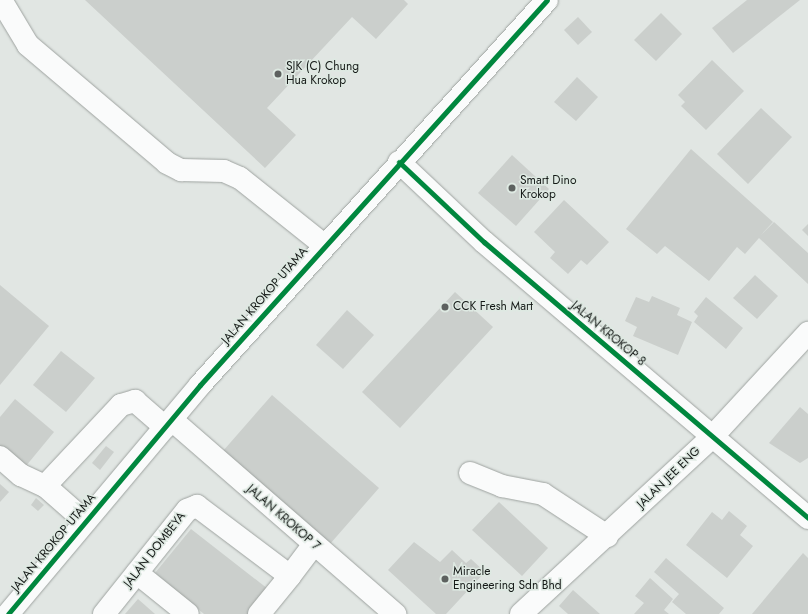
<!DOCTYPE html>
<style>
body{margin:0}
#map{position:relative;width:808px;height:614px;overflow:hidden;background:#e1e6e3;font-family:Jost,sans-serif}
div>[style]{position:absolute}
.building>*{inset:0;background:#cbcfcc}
.roads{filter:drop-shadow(0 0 1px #9ea3a0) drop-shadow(0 0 1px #9ea3a0)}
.minor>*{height:22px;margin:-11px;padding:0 11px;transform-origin:11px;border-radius:11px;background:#fafbfb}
.cycleway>*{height:5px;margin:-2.5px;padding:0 2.5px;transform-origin:2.5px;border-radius:2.5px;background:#00873e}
.dots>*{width:11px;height:11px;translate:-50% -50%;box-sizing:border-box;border:2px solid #dee9e2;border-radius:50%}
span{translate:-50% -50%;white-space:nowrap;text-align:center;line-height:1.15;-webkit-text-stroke:3px #dee9e2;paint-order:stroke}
.poi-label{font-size:12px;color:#161a18}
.left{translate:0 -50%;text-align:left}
.street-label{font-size:12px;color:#161a18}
</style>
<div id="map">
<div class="building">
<div style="clip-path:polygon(85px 0,404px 0,408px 4px,376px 39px,352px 17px,267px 108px,296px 135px,265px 168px)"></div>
<div style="clip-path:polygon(747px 0,800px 0,733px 53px,712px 28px)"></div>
<div style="clip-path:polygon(661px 13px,682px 34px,656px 61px,634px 40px)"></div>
<div style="clip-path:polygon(578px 17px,592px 32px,578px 45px,564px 30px)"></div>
<div style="clip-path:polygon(712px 60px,744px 91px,706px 130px,681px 106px,685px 102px,678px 95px)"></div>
<div style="clip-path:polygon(577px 77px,598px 97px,576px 121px,554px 102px)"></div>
<div style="clip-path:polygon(761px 108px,792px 137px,748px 184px,717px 154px)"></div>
<div style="clip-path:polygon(691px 149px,773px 222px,760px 236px,774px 222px,808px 253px,808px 284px,759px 238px,745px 254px,737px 247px,709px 281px,665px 246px,657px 254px,626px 229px)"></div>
<div style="clip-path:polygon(512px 155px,549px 189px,516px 226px,478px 193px)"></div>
<div style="clip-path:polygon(564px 200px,609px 242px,587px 265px,581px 260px,568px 274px,550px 258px,555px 252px,534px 232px)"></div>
<div style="clip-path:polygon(808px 224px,808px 236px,802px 230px)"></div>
<div style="clip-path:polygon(755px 275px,778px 296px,757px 319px,733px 298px)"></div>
<div style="clip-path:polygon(0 285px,49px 326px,0 385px)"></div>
<div style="clip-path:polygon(455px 292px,493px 327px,400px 428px,362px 392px)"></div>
<div style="clip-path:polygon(652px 296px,680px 308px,677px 315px,692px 322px,678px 355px,633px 336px,637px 327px,625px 321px,636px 297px,649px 302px)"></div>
<div style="clip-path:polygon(706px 297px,743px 328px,726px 349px,694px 322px,698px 316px,694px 312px)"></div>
<div style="clip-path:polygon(347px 310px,374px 335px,343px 369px,316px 345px)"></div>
<div style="clip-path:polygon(61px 351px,95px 378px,66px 412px,33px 385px)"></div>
<div style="clip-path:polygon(272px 395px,379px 488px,330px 544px,223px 451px)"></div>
<div style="clip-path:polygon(15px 399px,54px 432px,21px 472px,0 454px,0 417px)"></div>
<div style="clip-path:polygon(800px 407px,808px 414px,808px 458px,800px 463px,769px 443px)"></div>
<div style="clip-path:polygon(106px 446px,114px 452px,100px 470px,92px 463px)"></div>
<div style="clip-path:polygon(0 484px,9px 492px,0 502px)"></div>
<div style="clip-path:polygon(36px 498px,44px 505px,38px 511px,31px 505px)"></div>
<div style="clip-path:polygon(499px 502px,548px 548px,522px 576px,472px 530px)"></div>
<div style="clip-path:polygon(729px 511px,747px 526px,740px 535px,753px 546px,727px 578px,686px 545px,712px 512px,722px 520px)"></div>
<div style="clip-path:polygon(191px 529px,268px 589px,248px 614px,204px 614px,155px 573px)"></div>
<div style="clip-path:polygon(414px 542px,440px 562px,452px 550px,466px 563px,471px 559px,485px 572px,446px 614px,436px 614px,388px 570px)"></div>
<div style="clip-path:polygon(803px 553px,808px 558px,808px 614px,752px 614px)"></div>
<div style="clip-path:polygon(666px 558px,724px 608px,719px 614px,686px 614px,672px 602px,679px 594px,654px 572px)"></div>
<div style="clip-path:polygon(650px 578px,673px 599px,664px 610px,669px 614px,634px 614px,644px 603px,635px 596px)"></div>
<div style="clip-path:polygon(573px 590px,600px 614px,568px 614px,559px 606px)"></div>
<div style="clip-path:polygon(138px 599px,155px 614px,125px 614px)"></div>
</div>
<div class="roads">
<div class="minor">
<div style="left:1px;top:0;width:52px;rotate:59deg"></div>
<div style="left:28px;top:45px;width:182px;rotate:40.3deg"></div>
<div style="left:167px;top:163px;width:16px;rotate:27deg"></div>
<div style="left:181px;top:170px;width:43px;rotate:1.3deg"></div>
<div style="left:224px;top:171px;width:17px;rotate:24deg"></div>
<div style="left:240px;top:178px;width:107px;rotate:38.6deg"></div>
<div style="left:399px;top:162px;width:117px;rotate:43.3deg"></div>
<div style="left:484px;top:242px;width:426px;rotate:40.4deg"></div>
<div style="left:172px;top:420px;width:296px;rotate:41deg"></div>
<div style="left:0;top:457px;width:28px;rotate:41deg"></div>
<div style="left:21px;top:475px;width:26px;rotate:25deg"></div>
<div style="left:470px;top:473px;width:35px;rotate:22deg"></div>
<div style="left:502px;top:486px;width:42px;rotate:11deg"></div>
<div style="left:543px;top:494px;width:77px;rotate:33.3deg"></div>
<div style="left:85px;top:521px;width:53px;rotate:-138.8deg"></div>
<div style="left:45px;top:486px;width:111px;rotate:-46.8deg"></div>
<div style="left:121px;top:405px;width:15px;rotate:-16deg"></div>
<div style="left:135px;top:401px;width:40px;rotate:41deg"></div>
<div style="left:137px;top:573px;width:65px;rotate:38.8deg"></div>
<div style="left:290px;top:576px;width:39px;rotate:-53deg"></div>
<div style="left:8px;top:614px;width:299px;rotate:-50deg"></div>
<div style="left:200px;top:385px;width:518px;rotate:-47.97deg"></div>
<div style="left:104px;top:614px;width:133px;rotate:-51.4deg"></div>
<div style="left:187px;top:510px;width:11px;rotate:-22deg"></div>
<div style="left:197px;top:506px;width:116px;rotate:37deg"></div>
<div style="left:290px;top:576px;width:49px;rotate:129.2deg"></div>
<div style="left:521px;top:614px;width:260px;rotate:-42.8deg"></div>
<div style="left:712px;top:437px;width:142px;rotate:-47.3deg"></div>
</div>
</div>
<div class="cycleway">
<div style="left:399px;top:162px;width:117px;rotate:43.3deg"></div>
<div style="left:484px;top:242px;width:426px;rotate:40.4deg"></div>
<div style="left:8px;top:614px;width:299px;rotate:-50deg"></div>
<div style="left:200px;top:385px;width:518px;rotate:-47.97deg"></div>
</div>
<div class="dots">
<div style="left:278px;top:74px;background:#5d615f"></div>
<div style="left:512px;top:188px;background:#5d615f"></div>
<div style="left:445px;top:307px;background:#5d615f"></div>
<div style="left:445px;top:579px;background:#5d615f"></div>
</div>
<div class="poi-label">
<span class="left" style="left:286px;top:74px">SJK (C) Chung<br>Hua Krokop</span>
<span class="left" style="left:520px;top:188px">Smart Dino<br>Krokop</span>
<span class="left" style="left:453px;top:307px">CCK Fresh Mart</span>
<span class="left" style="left:453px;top:579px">Miracle<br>Engineering Sdn Bhd</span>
</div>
<div class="street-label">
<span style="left:265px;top:296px;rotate:-49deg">JALAN KROKOP UTAMA</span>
<span style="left:608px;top:334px;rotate:40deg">JALAN KROKOP 8</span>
<span style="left:669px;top:478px;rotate:-44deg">JALAN JEE ENG</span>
<span style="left:283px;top:518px;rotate:41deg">JALAN KROKOP 7</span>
<span style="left:54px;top:543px;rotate:-50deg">JALAN KROKOP UTAMA</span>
<span style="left:155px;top:550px;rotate:-52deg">JALAN DOMBEYA</span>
</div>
</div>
